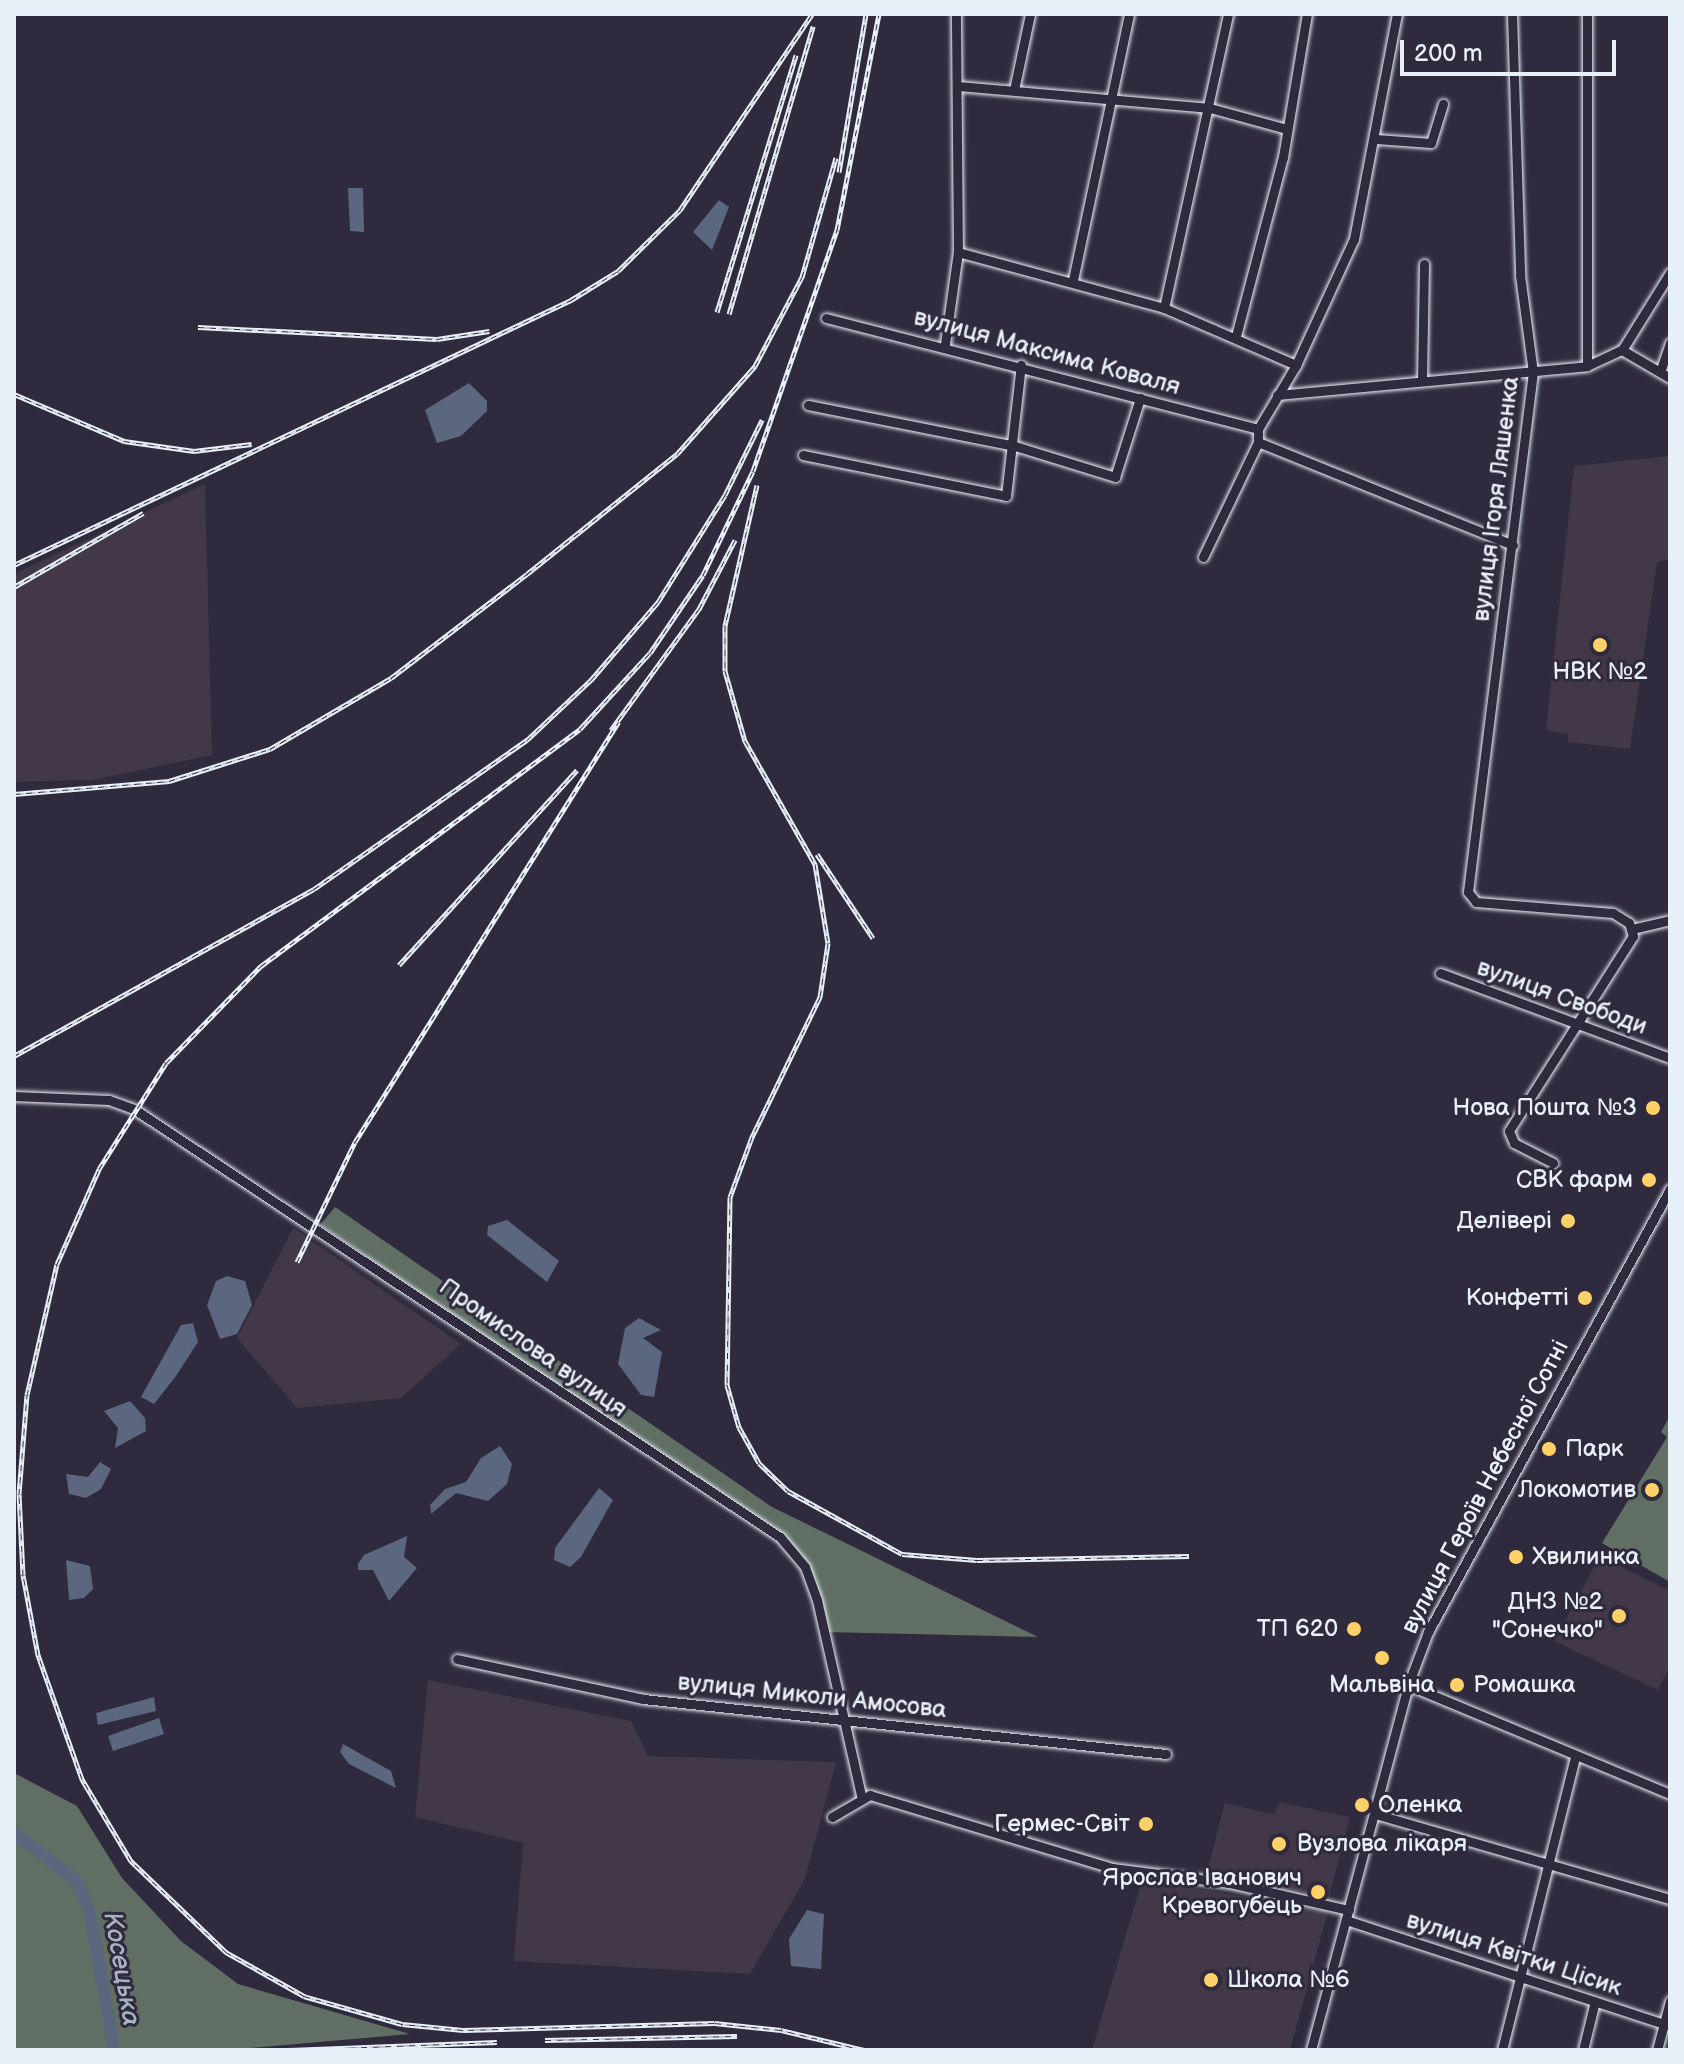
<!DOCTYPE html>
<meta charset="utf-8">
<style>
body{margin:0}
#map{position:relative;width:1684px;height:2064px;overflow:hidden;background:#2f2a3d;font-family:"Balsamiq Sans",sans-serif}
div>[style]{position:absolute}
.built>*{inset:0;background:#423848}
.green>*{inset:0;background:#606e63}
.water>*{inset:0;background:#5a677e}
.river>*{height:12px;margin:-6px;padding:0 6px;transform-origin:6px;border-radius:6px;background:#5a677e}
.roads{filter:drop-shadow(0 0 2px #e8f1f8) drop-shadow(0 0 2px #e8f1f8)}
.minor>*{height:9px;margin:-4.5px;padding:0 4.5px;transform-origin:4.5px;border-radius:4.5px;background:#2f2a3d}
.rail>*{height:5px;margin-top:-2.5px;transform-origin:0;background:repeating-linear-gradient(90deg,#2f2a3d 0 6px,#e8f1f8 0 12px);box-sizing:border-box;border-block:2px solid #e8f1f8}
.dots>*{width:22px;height:22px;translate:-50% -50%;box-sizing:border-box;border:4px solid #2f2a3d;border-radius:50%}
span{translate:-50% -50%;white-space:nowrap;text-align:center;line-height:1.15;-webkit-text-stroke:6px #2f2a3d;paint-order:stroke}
.street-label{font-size:24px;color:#e8f1f8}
.poi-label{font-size:24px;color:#e8f1f8}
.right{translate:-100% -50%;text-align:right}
.left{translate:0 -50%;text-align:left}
.water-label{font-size:26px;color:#a8b3c1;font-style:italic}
.frame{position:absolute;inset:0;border:16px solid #e8f1f8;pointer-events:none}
.scale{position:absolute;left:1400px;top:40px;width:216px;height:36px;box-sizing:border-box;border:4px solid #e8f1f8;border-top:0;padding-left:10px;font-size:24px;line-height:28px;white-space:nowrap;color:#e8f1f8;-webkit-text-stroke:6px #2f2a3d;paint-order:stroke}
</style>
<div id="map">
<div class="built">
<div style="clip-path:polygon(1670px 456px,1670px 559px,1657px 562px,1630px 749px,1568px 742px,1568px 734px,1546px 730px,1574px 466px)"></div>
<div style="clip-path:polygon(205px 484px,212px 755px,93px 780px,14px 782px,14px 574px)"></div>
<div style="clip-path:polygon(293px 1228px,461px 1344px,401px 1398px,297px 1408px,237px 1338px)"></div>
<div style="clip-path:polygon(1600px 1556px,1670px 1591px,1670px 1666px,1658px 1690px,1554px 1641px)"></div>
<div style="clip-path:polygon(428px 1680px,631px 1721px,648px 1756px,836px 1762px,805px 1879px,750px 1974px,514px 1961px,523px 1843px,415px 1817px)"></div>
<div style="clip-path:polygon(1279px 1802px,1350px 1817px,1329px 1897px,1207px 1871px,1225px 1803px,1275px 1815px)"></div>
<div style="clip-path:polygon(1142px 1880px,1328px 1911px,1290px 2050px,1092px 2050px)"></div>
</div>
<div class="green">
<div style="clip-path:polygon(335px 1207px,772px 1507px,1038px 1637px,825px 1632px,805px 1567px,780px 1537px,320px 1225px)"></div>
<div style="clip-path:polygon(1670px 1416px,1670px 1582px,1602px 1543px,1667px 1437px,1661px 1432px)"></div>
<div style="clip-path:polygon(14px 1773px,77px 1806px,122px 1878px,181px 1941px,238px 1984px,410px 2034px,228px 2050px,14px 2050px)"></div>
</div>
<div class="water">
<div style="clip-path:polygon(348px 188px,363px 188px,364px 232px,350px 231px)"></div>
<div style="clip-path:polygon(719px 200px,729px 207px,712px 250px,693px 232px)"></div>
<div style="clip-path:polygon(469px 383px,487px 401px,487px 411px,461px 436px,437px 443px,425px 410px)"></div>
<div style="clip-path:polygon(507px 1220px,559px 1261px,547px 1282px,487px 1235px,488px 1226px)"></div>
<div style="clip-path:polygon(227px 1276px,245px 1281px,252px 1305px,237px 1334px,220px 1339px,207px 1305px,216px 1281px)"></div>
<div style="clip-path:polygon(639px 1318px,661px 1330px,643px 1338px,662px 1352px,654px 1397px,641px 1395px,618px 1364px,625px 1328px)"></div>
<div style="clip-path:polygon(193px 1323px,198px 1342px,176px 1376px,154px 1404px,141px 1397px,181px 1325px)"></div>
<div style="clip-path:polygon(130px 1401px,145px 1418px,146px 1431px,115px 1448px,118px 1428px,104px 1411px)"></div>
<div style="clip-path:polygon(500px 1446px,512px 1464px,507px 1484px,488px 1501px,456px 1493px,431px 1514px,430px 1505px,445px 1489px,466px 1482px,481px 1458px)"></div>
<div style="clip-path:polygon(100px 1462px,111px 1469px,101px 1489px,86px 1498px,69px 1494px,66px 1474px,88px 1477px)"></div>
<div style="clip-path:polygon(599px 1488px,613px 1500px,581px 1557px,570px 1567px,554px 1560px,555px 1548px)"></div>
<div style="clip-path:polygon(407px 1536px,404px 1557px,417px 1568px,389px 1601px,373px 1570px,358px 1570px,358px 1564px,364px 1555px)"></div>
<div style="clip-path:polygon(66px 1560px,90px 1566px,93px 1589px,84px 1598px,69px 1600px)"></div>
<div style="clip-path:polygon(154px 1697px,156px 1711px,98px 1725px,96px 1713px)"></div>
<div style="clip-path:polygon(159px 1718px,164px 1734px,113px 1751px,108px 1736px)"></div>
<div style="clip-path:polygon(343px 1744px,391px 1771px,396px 1788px,349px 1764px,340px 1752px)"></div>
<div style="clip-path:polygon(807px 1910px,824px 1914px,821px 1969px,791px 1966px,789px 1939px)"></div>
</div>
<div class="river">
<div style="left:14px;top:1833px;width:79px;rotate:37.3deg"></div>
<div style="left:77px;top:1881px;width:30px;rotate:66deg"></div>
<div style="left:89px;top:1908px;width:144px;rotate:80deg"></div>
</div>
<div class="roads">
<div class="minor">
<div style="left:1512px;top:14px;width:261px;rotate:88.2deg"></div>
<div style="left:1520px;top:275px;width:98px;rotate:82.4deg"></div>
<div style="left:1533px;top:372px;width:524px;rotate:97.13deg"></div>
<div style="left:1468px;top:892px;width:13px;rotate:51deg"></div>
<div style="left:1476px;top:902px;width:137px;rotate:4.6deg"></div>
<div style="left:1613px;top:913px;width:19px;rotate:32deg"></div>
<div style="left:1629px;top:923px;width:14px;rotate:73deg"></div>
<div style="left:1633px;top:936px;width:231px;rotate:122.5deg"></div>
<div style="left:1509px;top:1131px;width:13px;rotate:67deg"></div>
<div style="left:1514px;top:1143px;width:44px;rotate:27.1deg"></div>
<div style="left:1587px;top:14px;width:352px;rotate:90deg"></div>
<div style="left:958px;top:86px;width:253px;rotate:5deg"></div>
<div style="left:1210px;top:108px;width:80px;rotate:15.3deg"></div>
<div style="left:1014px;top:90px;width:78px;rotate:-78.1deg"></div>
<div style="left:1376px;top:139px;width:55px;rotate:4.2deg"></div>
<div style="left:1431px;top:143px;width:41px;rotate:-72.9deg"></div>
<div style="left:958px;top:252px;width:213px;rotate:15.2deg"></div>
<div style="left:1164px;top:308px;width:144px;rotate:23.4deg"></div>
<div style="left:1073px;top:280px;width:272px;rotate:-78.1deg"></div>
<div style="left:1164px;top:308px;width:301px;rotate:-77.7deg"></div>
<div style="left:826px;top:318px;width:446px;rotate:14.4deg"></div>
<div style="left:1236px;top:336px;width:185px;rotate:-75.3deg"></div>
<div style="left:1283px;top:157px;width:145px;rotate:-80.5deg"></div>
<div style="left:945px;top:344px;width:93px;rotate:-82deg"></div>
<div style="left:958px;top:252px;width:238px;rotate:-90.5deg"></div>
<div style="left:1622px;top:350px;width:91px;rotate:-58.1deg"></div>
<div style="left:1660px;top:372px;width:31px;rotate:-71deg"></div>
<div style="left:1422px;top:380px;width:116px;rotate:-89deg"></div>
<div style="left:1277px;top:395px;width:311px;rotate:-5.3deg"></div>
<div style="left:1587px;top:366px;width:38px;rotate:-25deg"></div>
<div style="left:1622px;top:350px;width:56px;rotate:30.3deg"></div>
<div style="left:808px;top:405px;width:211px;rotate:11.2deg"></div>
<div style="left:1015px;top:446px;width:105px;rotate:17.2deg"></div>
<div style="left:1115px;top:477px;width:83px;rotate:-72.4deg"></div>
<div style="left:1258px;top:442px;width:275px;rotate:22deg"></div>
<div style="left:803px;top:455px;width:207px;rotate:11.4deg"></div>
<div style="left:1006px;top:496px;width:132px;rotate:-83.5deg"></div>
<div style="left:1203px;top:557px;width:127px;rotate:-64.4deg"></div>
<div style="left:1258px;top:442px;width:13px;rotate:-90deg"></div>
<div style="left:1258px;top:429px;width:74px;rotate:-59.3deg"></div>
<div style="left:1296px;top:365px;width:139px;rotate:-65.3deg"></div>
<div style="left:1354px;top:239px;width:229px;rotate:-79.2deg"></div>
<div style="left:1632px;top:929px;width:39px;rotate:-13deg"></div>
<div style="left:1440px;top:973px;width:245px;rotate:20.3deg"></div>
<div style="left:14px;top:1096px;width:95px;rotate:2.4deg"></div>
<div style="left:109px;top:1100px;width:27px;rotate:20deg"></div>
<div style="left:134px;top:1109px;width:775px;rotate:33.53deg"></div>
<div style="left:780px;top:1537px;width:39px;rotate:50deg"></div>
<div style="left:805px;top:1567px;width:35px;rotate:70deg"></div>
<div style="left:817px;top:1600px;width:201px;rotate:77.3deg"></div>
<div style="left:457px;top:1659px;width:190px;rotate:12.1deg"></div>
<div style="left:643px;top:1699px;width:526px;rotate:6deg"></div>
<div style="left:1408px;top:1685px;width:284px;rotate:22.6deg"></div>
<div style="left:1375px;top:1814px;width:307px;rotate:16.1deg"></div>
<div style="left:832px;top:1817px;width:44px;rotate:-30.1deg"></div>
<div style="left:870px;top:1795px;width:253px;rotate:16.8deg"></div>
<div style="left:1112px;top:1868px;width:119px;rotate:7.2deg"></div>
<div style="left:1230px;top:1883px;width:122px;rotate:12.8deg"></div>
<div style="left:1346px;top:1920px;width:341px;rotate:18.1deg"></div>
<div style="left:1311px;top:2050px;width:378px;rotate:-75.1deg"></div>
<div style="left:1408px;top:1685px;width:57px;rotate:-69.3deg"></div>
<div style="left:1428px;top:1632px;width:505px;rotate:-61.35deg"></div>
<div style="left:1502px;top:2050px;width:301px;rotate:-76deg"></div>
<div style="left:1583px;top:2050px;width:50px;rotate:-76.2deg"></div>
<div style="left:1657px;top:2050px;width:51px;rotate:-75.1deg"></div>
</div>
</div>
<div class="rail">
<div style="left:839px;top:172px;width:160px;rotate:-80.3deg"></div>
<div style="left:717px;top:312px;width:269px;rotate:-72.9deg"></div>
<div style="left:729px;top:314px;width:300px;rotate:-73.7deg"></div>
<div style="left:198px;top:327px;width:239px;rotate:2.9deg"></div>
<div style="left:437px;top:339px;width:53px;rotate:-8.7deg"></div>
<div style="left:14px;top:394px;width:120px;rotate:23.1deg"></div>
<div style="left:124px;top:441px;width:71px;rotate:8.1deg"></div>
<div style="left:194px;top:451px;width:58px;rotate:-6.9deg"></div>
<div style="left:757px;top:485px;width:145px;rotate:102.8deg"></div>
<div style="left:725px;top:626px;width:45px;rotate:90deg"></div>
<div style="left:725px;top:671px;width:73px;rotate:74.1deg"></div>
<div style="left:745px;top:741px;width:142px;rotate:60.4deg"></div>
<div style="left:815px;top:864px;width:80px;rotate:80.7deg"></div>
<div style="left:828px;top:943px;width:55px;rotate:98.4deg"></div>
<div style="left:820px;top:997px;width:156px;rotate:115.9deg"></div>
<div style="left:752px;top:1137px;width:64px;rotate:110.1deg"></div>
<div style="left:730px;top:1197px;width:188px;rotate:90.9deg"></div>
<div style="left:727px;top:1385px;width:44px;rotate:74.1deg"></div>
<div style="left:739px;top:1427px;width:41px;rotate:60.9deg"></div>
<div style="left:759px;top:1463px;width:40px;rotate:44deg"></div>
<div style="left:788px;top:1491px;width:130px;rotate:28.9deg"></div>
<div style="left:902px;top:1554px;width:75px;rotate:4.6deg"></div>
<div style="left:977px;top:1560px;width:212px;rotate:-1.1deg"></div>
<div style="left:14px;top:565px;width:617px;rotate:-25.44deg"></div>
<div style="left:571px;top:300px;width:55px;rotate:-31.7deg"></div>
<div style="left:618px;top:271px;width:87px;rotate:-44.5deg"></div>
<div style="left:680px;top:210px;width:236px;rotate:-56deg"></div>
<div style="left:14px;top:587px;width:149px;rotate:-29.8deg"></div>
<div style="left:611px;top:730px;width:150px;rotate:-54deg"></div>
<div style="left:699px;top:609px;width:78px;rotate:-62.4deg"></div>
<div style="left:14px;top:794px;width:156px;rotate:-4.8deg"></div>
<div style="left:169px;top:781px;width:106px;rotate:-17.6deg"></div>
<div style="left:270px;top:749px;width:140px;rotate:-30.4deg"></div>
<div style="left:391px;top:678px;width:171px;rotate:-37.4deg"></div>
<div style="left:527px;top:574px;width:192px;rotate:-38.7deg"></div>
<div style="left:677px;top:454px;width:118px;rotate:-48.4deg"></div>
<div style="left:755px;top:366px;width:101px;rotate:-62.2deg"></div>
<div style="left:802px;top:277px;width:124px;rotate:-74.1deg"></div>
<div style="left:817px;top:854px;width:101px;rotate:56.3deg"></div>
<div style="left:399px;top:965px;width:264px;rotate:-47.6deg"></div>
<div style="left:14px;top:1056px;width:343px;rotate:-29.1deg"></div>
<div style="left:314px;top:889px;width:260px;rotate:-35deg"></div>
<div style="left:527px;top:740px;width:88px;rotate:-43.2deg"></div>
<div style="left:591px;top:680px;width:103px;rotate:-49.3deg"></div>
<div style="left:658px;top:602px;width:126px;rotate:-57.9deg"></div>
<div style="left:725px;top:495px;width:84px;rotate:-63.7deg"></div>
<div style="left:297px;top:1262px;width:133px;rotate:-64.2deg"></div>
<div style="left:355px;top:1142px;width:496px;rotate:-57.9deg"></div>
<div style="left:545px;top:2040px;width:192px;rotate:-1.2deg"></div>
<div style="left:289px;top:2050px;width:208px;rotate:-2.2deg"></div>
<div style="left:864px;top:2050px;width:85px;rotate:-166.5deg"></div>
<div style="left:781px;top:2030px;width:67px;rotate:-174deg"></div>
<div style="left:714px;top:2023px;width:251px;rotate:178.4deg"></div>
<div style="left:463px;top:2030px;width:61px;rotate:-174.4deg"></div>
<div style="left:402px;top:2024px;width:102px;rotate:-164.1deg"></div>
<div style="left:304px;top:1996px;width:90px;rotate:-150.6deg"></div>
<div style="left:226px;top:1952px;width:132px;rotate:-136.2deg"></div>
<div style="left:131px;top:1861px;width:96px;rotate:-120.9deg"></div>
<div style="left:82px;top:1779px;width:132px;rotate:-109.5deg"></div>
<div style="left:38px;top:1655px;width:81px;rotate:-100.6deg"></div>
<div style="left:23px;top:1575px;width:81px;rotate:-92.8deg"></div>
<div style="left:19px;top:1494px;width:99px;rotate:-85.4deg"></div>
<div style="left:27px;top:1395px;width:134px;rotate:-77.1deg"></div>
<div style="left:57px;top:1264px;width:104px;rotate:-66.1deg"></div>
<div style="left:99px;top:1169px;width:125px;rotate:-57.7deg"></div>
<div style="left:166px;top:1063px;width:136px;rotate:-45.6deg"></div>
<div style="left:261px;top:966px;width:397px;rotate:-36.6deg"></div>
<div style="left:580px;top:729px;width:103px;rotate:-47.4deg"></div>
<div style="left:650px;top:653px;width:94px;rotate:-55.8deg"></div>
<div style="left:703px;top:575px;width:115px;rotate:-64.3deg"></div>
<div style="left:753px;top:471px;width:255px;rotate:-70.8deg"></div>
<div style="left:837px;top:230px;width:220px;rotate:-79deg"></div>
</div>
<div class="dots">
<div style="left:1600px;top:645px;background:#ffd166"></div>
<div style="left:1653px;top:1108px;background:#ffd166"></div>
<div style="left:1649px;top:1180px;background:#ffd166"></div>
<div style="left:1568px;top:1221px;background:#ffd166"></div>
<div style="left:1585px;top:1298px;background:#ffd166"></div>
<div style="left:1549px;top:1449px;background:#ffd166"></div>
<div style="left:1652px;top:1490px;background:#ffd166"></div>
<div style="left:1516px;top:1557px;background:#ffd166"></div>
<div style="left:1619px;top:1616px;background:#ffd166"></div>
<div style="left:1354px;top:1629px;background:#ffd166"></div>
<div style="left:1382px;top:1658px;background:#ffd166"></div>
<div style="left:1457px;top:1685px;background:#ffd166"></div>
<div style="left:1362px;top:1805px;background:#ffd166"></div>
<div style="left:1146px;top:1824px;background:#ffd166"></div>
<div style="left:1279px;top:1844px;background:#ffd166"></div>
<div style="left:1318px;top:1892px;background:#ffd166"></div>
<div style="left:1211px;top:1980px;background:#ffd166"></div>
</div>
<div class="street-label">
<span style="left:1047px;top:352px;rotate:15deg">вулиця Максима Коваля</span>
<span style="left:1496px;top:499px;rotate:-83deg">вулиця Ігоря Ляшенка</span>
<span style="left:1562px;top:997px;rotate:20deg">вулиця Свободи</span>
<span style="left:533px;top:1348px;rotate:35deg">Промислова вулиця</span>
<span style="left:1485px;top:1487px;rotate:-62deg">вулиця Героїв Небесної Сотні</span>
<span style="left:812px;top:1696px;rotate:6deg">вулиця Миколи Амосова</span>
<span style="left:1514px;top:1954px;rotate:18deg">вулиця Квітки Цісик</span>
</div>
<div class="poi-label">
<span style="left:1600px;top:672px">НВК №2</span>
<span class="right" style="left:1637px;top:1108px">Нова Пошта №3</span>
<span class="right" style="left:1633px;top:1180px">СВК фарм</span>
<span class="right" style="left:1552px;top:1221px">Делівері</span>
<span class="right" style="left:1569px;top:1298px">Конфетті</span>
<span class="left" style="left:1565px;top:1449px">Парк</span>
<span class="right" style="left:1636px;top:1490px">Локомотив</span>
<span class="left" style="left:1532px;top:1557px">Хвилинка</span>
<span class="right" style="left:1603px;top:1616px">ДНЗ №2<br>"Сонечко"</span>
<span class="right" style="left:1338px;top:1629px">ТП 620</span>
<span style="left:1382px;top:1685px">Мальвіна</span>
<span class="left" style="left:1473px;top:1685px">Ромашка</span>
<span class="left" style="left:1378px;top:1805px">Оленка</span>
<span class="right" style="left:1130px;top:1824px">Гермес-Світ</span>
<span class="left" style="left:1297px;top:1844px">Вузлова лікаря</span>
<span class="right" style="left:1302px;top:1892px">Ярослав Іванович<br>Кревогубець</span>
<span class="left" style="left:1227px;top:1980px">Школа №6</span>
</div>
<div class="water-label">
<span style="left:121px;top:1969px;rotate:80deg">Косецька</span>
</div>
<div class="frame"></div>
<div class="scale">200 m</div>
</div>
